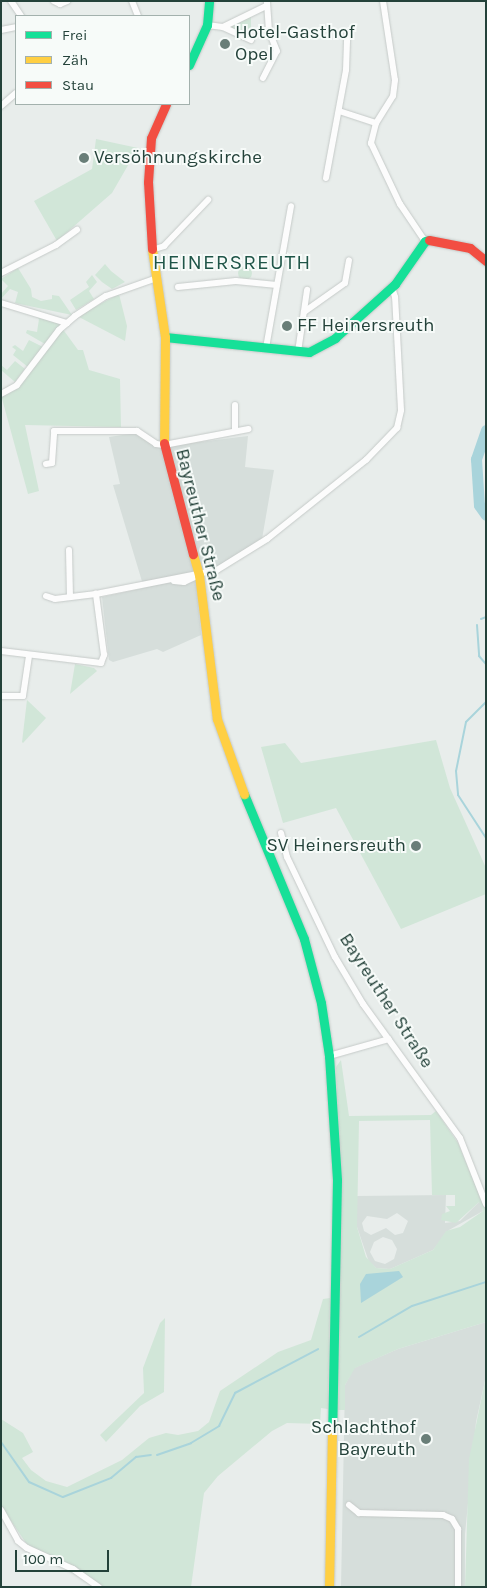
<!DOCTYPE html>
<meta charset="utf-8">
<style>
body{margin:0}
#map{position:relative;width:487px;height:1588px;overflow:hidden;background:#e8edeb;font-family:Karla,sans-serif}
div>[style]{position:absolute}
.built>*{inset:0;background:#d6dedb}
.green>*{inset:0;background:#d1e6d8}
.round{border-radius:50%}
.water>*{inset:0;background:#a9d4db}
.stream>*{height:2px;margin:-1px;padding:0 1px;transform-origin:1px;border-radius:1px;background:#a9d4db}
.river>*{height:11px;margin:-5.5px;padding:0 5.5px;transform-origin:5.5px;border-radius:5.5px;background:#a9d4db}
.roads{filter:drop-shadow(0 0 1px #c5cac8) drop-shadow(0 0 1px #c5cac8)}
.street>*{height:6px;margin:-3px;padding:0 3px;transform-origin:3px;border-radius:3px;background:#fcfcfc}
.fast>*{height:9px;margin:-4.5px;padding:0 4.5px;transform-origin:4.5px;border-radius:4.5px;background:#16e098}
.slow>*{height:9px;margin:-4.5px;padding:0 4.5px;transform-origin:4.5px;border-radius:4.5px;background:#ffcf43}
.jam>*{height:9px;margin:-4.5px;padding:0 4.5px;transform-origin:4.5px;border-radius:4.5px;background:#f24e42}
.dots>*{width:14px;height:14px;translate:-50% -50%;box-sizing:border-box;border:2px solid #f7fbf9;border-radius:50%}
span{translate:-50% -50%;white-space:nowrap;text-align:center;line-height:1.15;-webkit-text-stroke:4px #f7fbf9;paint-order:stroke}
.poi-label{font-size:19px;color:#24423a}
.left{translate:0 -50%;text-align:left}
.right{translate:-100% -50%;text-align:right}
.street-label{font-size:19px;color:#24423a}
.quarter-label{font-size:21px;color:#1f5548;letter-spacing:1px}
.frame{position:absolute;inset:0;border:2px solid #24423a;pointer-events:none}
.legend{position:absolute;left:15px;top:15px;width:175px;height:90px;box-sizing:border-box;background:#f7fbf9;border:1px solid #a3b1ad;margin:0;padding:6px 9px;list-style:none;font-size:15px;color:#24423a}
.legend li{display:flex;align-items:center;gap:10px;height:25px}
.legend b{width:25px;border:1px solid #a3b1ad}
.scale{position:absolute;left:15px;top:1550px;width:94px;height:22px;box-sizing:border-box;border:2px solid #24423a;border-top:0;padding-left:6px;font-size:15px;line-height:18px;white-space:nowrap;color:#24423a;-webkit-text-stroke:4px #f7fbf9;paint-order:stroke}
</style>
<div id="map">
<div class="built">
<div style="clip-path:polygon(136px 433px,159px 447px,248px 436px,245px 467px,274px 470px,262px 539px,196px 580px,201px 635px,163px 652px,157px 649px,113px 662px,109px 660px,102px 597px,144px 588px,113px 485px,120px 484px,109px 437px)"></div>
<div style="clip-path:polygon(evenodd,446px 1195px,445px 1223px,460px 1221px,480px 1201px,483px 1211px,449px 1230px,433px 1250px,390px 1269px,376px 1268px,369px 1262px,357px 1227px,356px 1196px,446px 1195px,397px 1213px,408px 1221px,403px 1233px,395px 1235px,386px 1228px,371px 1235px,364px 1231px,362px 1223px,367px 1216px,387px 1219px,397px 1213px,446px 1195px,383px 1237px,392px 1240px,397px 1249px,394px 1259px,385px 1264px,375px 1261px,370px 1252px,374px 1242px,383px 1237px)"></div>
<div style="clip-path:polygon(486px 1322px,486px 1376px,476px 1422px,465px 1534px,465px 1587px,341px 1587px,345px 1385px,354px 1368px,398px 1349px)"></div>
</div>
<div class="green">
<div style="clip-path:polygon(251px 15px,251px 36px,231px 29px,230px 25px)"></div>
<div style="clip-path:polygon(96px 139px,138px 148px,112px 193px,57px 241px,34px 201px,92px 169px)"></div>
<div style="clip-path:polygon(105px 264px,111px 271px,125px 282px,112px 289px,102px 282px,95px 275px)"></div>
<div class="round" style="left:238px;top:266px;width:14px;height:14px"></div>
<div style="clip-path:polygon(18px 268px,31px 289px,32px 297px,41px 301px,52px 299px,52px 295px,59px 296px,72px 315px,15px 303px,18px 292px,10px 289px,1px 299px,1px 294px,8px 286px,1px 279px)"></div>
<div style="clip-path:polygon(92px 275px,97px 282px,89px 291px,94px 299px,76px 310px,70px 300px,89px 287px,86px 282px)"></div>
<div style="clip-path:polygon(119px 294px,127px 326px,125px 341px,77px 316px)"></div>
<div style="clip-path:polygon(33px 314px,62px 324px,45px 344px,26px 333px,27px 330px,37px 332px,39px 319px)"></div>
<div style="clip-path:polygon(62px 328px,78px 350px,83px 350px,89px 370px,120px 379px,121px 427px,25px 425px,39px 491px,28px 494px,1px 395px,8px 393px)"></div>
<div style="clip-path:polygon(29px 340px,43px 347px,28px 367px,13px 355px,16px 350px,12px 347px,15px 345px,23px 351px)"></div>
<div style="clip-path:polygon(15px 361px,25px 369px,15px 382px,1px 370px,1px 365px,7px 370px)"></div>
<div style="clip-path:polygon(75px 664px,94px 668px,97px 671px,70px 694px)"></div>
<div style="clip-path:polygon(27px 700px,46px 718px,23px 743px,22px 742px)"></div>
<div style="clip-path:polygon(436px 740px,450px 788px,486px 868px,486px 894px,401px 929px,336px 808px,283px 823px,261px 747px,285px 743px,301px 763px)"></div>
<div style="clip-path:polygon(evenodd,341px 1060px,349px 1116px,431px 1115px,436px 1111px,458px 1143px,486px 1211px,486px 1322px,398px 1349px,355px 1368px,345px 1385px,345px 1410px,337px 1410px,340px 1175px,336px 1067px,341px 1060px,430px 1120px,432px 1195px,455px 1195px,455px 1206px,446px 1206px,450px 1211px,442px 1214px,441px 1220px,456px 1223px,479px 1202px,483px 1211px,460px 1227px,446px 1231px,433px 1250px,390px 1269px,376px 1268px,366px 1257px,357px 1227px,359px 1121px,430px 1120px)"></div>
<div style="clip-path:polygon(330px 1298px,328px 1409px,321px 1408px,320px 1424px,287px 1423px,272px 1431px,218px 1476px,204px 1493px,191px 1587px,96px 1587px,28px 1546px,1px 1506px,1px 1419px,23px 1433px,33px 1452px,22px 1458px,31px 1470px,46px 1481px,67px 1487px,122px 1460px,149px 1438px,166px 1433px,178px 1435px,198px 1431px,209px 1422px,220px 1391px,278px 1352px,311px 1340px,323px 1299px)"></div>
<div style="clip-path:polygon(165px 1318px,164px 1392px,140px 1406px,106px 1442px,100px 1435px,144px 1393px,143px 1368px,160px 1323px)"></div>
<div style="clip-path:polygon(486px 1376px,486px 1587px,465px 1587px,469px 1459px)"></div>
</div>
<div class="water">
<div style="clip-path:polygon(399px 1271px,403px 1277px,361px 1303px,360px 1284px,366px 1274px)"></div>
</div>
<div class="stream">
<div style="left:481px;top:619px;width:5px;rotate:-22deg"></div>
<div style="left:477px;top:625px;width:31px;rotate:86deg"></div>
<div style="left:479px;top:656px;width:11px;rotate:49deg"></div>
<div style="left:486px;top:702px;width:28px;rotate:135deg"></div>
<div style="left:466px;top:722px;width:50px;rotate:101.5deg"></div>
<div style="left:456px;top:771px;width:24px;rotate:85deg"></div>
<div style="left:458px;top:795px;width:51px;rotate:56.9deg"></div>
<div style="left:359px;top:1337px;width:61px;rotate:-30.3deg"></div>
<div style="left:412px;top:1306px;width:78px;rotate:-18deg"></div>
<div style="left:1px;top:1442px;width:49px;rotate:55deg"></div>
<div style="left:29px;top:1482px;width:37px;rotate:24deg"></div>
<div style="left:63px;top:1497px;width:52px;rotate:-21.6deg"></div>
<div style="left:111px;top:1478px;width:33px;rotate:-40deg"></div>
<div style="left:136px;top:1457px;width:15px;rotate:-8deg"></div>
<div style="left:157px;top:1455px;width:36px;rotate:-19deg"></div>
<div style="left:191px;top:1443px;width:33px;rotate:-31deg"></div>
<div style="left:219px;top:1426px;width:37px;rotate:-64deg"></div>
<div style="left:235px;top:1393px;width:94px;rotate:-27.9deg"></div>
</div>
<div class="river">
<div style="left:486px;top:430px;width:31px;rotate:109deg"></div>
<div style="left:476px;top:459px;width:46px;rotate:86.3deg"></div>
<div style="left:479px;top:505px;width:12px;rotate:55deg"></div>
</div>
<div class="roads">
<div class="street">
<div style="left:11px;top:1px;width:18px;rotate:56deg"></div>
<div style="left:54px;top:1px;width:7px;rotate:27deg"></div>
<div style="left:60px;top:4px;width:8px;rotate:-23deg"></div>
<div style="left:132px;top:1px;width:16px;rotate:68deg"></div>
<div style="left:383px;top:1px;width:80px;rotate:81.4deg"></div>
<div style="left:395px;top:80px;width:16px;rotate:97deg"></div>
<div style="left:393px;top:96px;width:32px;rotate:122deg"></div>
<div style="left:376px;top:123px;width:21px;rotate:104deg"></div>
<div style="left:371px;top:143px;width:68px;rotate:64.6deg"></div>
<div style="left:400px;top:204px;width:45px;rotate:56deg"></div>
<div style="left:207px;top:25px;width:16px;rotate:7deg"></div>
<div style="left:223px;top:27px;width:48px;rotate:-26deg"></div>
<div style="left:223px;top:27px;width:31px;rotate:25deg"></div>
<div style="left:1px;top:30px;width:15px;rotate:-11deg"></div>
<div style="left:263px;top:78px;width:30px;rotate:-63deg"></div>
<div style="left:277px;top:51px;width:22px;rotate:-112deg"></div>
<div style="left:269px;top:31px;width:30px;rotate:-94deg"></div>
<div style="left:1px;top:106px;width:20px;rotate:-41deg"></div>
<div style="left:339px;top:111px;width:39px;rotate:18deg"></div>
<div style="left:326px;top:178px;width:110px;rotate:-79.5deg"></div>
<div style="left:346px;top:70px;width:34px;rotate:-88deg"></div>
<div style="left:152px;top:250px;width:13px;rotate:-18deg"></div>
<div style="left:164px;top:246px;width:64px;rotate:-46.3deg"></div>
<div style="left:1px;top:273px;width:62px;rotate:-27deg"></div>
<div style="left:56px;top:245px;width:26px;rotate:-36deg"></div>
<div style="left:178px;top:287px;width:58px;rotate:-5.9deg"></div>
<div style="left:236px;top:281px;width:41px;rotate:5.6deg"></div>
<div style="left:1px;top:303px;width:69px;rotate:16.9deg"></div>
<div style="left:304px;top:312px;width:50px;rotate:-35.3deg"></div>
<div style="left:345px;top:283px;width:23px;rotate:-80deg"></div>
<div style="left:266px;top:348px;width:144px;rotate:-80deg"></div>
<div style="left:298px;top:352px;width:63px;rotate:-81.7deg"></div>
<div style="left:1px;top:394px;width:18px;rotate:-29deg"></div>
<div style="left:17px;top:385px;width:69px;rotate:-52.6deg"></div>
<div style="left:59px;top:330px;width:21px;rotate:-41deg"></div>
<div style="left:75px;top:316px;width:37px;rotate:-33deg"></div>
<div style="left:106px;top:296px;width:51px;rotate:-19.5deg"></div>
<div style="left:235px;top:405px;width:26px;rotate:90deg"></div>
<div style="left:46px;top:464px;width:6px;rotate:-9deg"></div>
<div style="left:52px;top:463px;width:32px;rotate:-86deg"></div>
<div style="left:54px;top:431px;width:83px"></div>
<div style="left:137px;top:431px;width:23px;rotate:34deg"></div>
<div style="left:156px;top:444px;width:8px;rotate:7deg"></div>
<div style="left:164px;top:445px;width:86px;rotate:-10.7deg"></div>
<div style="left:69px;top:550px;width:47px;rotate:88.8deg"></div>
<div style="left:174px;top:581px;width:10px;rotate:6deg"></div>
<div style="left:184px;top:582px;width:17px;rotate:-25deg"></div>
<div style="left:46px;top:596px;width:9px;rotate:18deg"></div>
<div style="left:55px;top:599px;width:41px;rotate:-7deg"></div>
<div style="left:96px;top:594px;width:123px;rotate:-11.2deg"></div>
<div style="left:217px;top:570px;width:59px;rotate:-31.8deg"></div>
<div style="left:267px;top:539px;width:127px;rotate:-38.6deg"></div>
<div style="left:366px;top:460px;width:45px;rotate:-45.9deg"></div>
<div style="left:397px;top:428px;width:18px;rotate:-77deg"></div>
<div style="left:401px;top:410px;width:113px;rotate:-93deg"></div>
<div style="left:395px;top:297px;width:10px;rotate:-107deg"></div>
<div style="left:1px;top:651px;width:101px;rotate:6.8deg"></div>
<div style="left:101px;top:663px;width:9px;rotate:-69deg"></div>
<div style="left:104px;top:655px;width:62px;rotate:-97.5deg"></div>
<div style="left:1px;top:696px;width:22px"></div>
<div style="left:23px;top:696px;width:40px;rotate:-81.5deg"></div>
<div style="left:281px;top:833px;width:25px;rotate:76deg"></div>
<div style="left:287px;top:857px;width:111px;rotate:64.4deg"></div>
<div style="left:335px;top:957px;width:55px;rotate:59.2deg"></div>
<div style="left:363px;top:1004px;width:165px;rotate:54.1deg"></div>
<div style="left:460px;top:1138px;width:71px;rotate:68.5deg"></div>
<div style="left:329px;top:1056px;width:62px;rotate:-15.8deg"></div>
<div style="left:349px;top:1505px;width:13px;rotate:39deg"></div>
<div style="left:359px;top:1513px;width:84px;rotate:1.4deg"></div>
<div style="left:443px;top:1515px;width:10px;rotate:24deg"></div>
<div style="left:452px;top:1519px;width:12px;rotate:59deg"></div>
<div style="left:458px;top:1529px;width:58px;rotate:90deg"></div>
<div style="left:1px;top:1510px;width:35px;rotate:61deg"></div>
<div style="left:18px;top:1541px;width:11px;rotate:38deg"></div>
<div style="left:27px;top:1548px;width:51px;rotate:24.5deg"></div>
<div style="left:73px;top:1569px;width:32px;rotate:35deg"></div>
</div>
<div class="fast">
<div style="left:189px;top:65px;width:44px;rotate:-65.8deg"></div>
<div style="left:207px;top:25px;width:24px;rotate:-85deg"></div>
<div style="left:165px;top:337px;width:145px;rotate:5.9deg"></div>
<div style="left:309px;top:352px;width:30px;rotate:-28deg"></div>
<div style="left:335px;top:338px;width:81px;rotate:-42deg"></div>
<div style="left:395px;top:284px;width:52px;rotate:-55.1deg"></div>
<div style="left:425px;top:241px;width:4px;rotate:-14deg"></div>
<div style="left:244px;top:794px;width:157px;rotate:67.5deg"></div>
<div style="left:304px;top:939px;width:66px;rotate:75.1deg"></div>
<div style="left:321px;top:1003px;width:54px;rotate:81.4deg"></div>
<div style="left:329px;top:1056px;width:124px;rotate:86.3deg"></div>
<div style="left:337px;top:1180px;width:250px;rotate:91.1deg"></div>
</div>
<div class="slow">
<div style="left:152px;top:249px;width:89px;rotate:81.6deg"></div>
<div style="left:165px;top:337px;width:106px;rotate:90.5deg"></div>
<div style="left:193px;top:554px;width:22px;rotate:74deg"></div>
<div style="left:199px;top:575px;width:145px;rotate:82.9deg"></div>
<div style="left:217px;top:719px;width:80px;rotate:70.2deg"></div>
<div style="left:329px;top:1587px;width:157px;rotate:-88.9deg"></div>
</div>
<div class="jam">
<div style="left:429px;top:240px;width:42px;rotate:11deg"></div>
<div style="left:470px;top:248px;width:21px;rotate:39deg"></div>
<div style="left:152px;top:249px;width:67px;rotate:-93.4deg"></div>
<div style="left:148px;top:182px;width:44px;rotate:-86.1deg"></div>
<div style="left:151px;top:138px;width:37px;rotate:-66deg"></div>
<div style="left:164px;top:443px;width:115px;rotate:75.4deg"></div>
</div>
</div>
<div class="dots">
<div style="left:225px;top:44px;background:#697e78"></div>
<div style="left:84px;top:158px;background:#697e78"></div>
<div style="left:287px;top:326px;background:#697e78"></div>
<div style="left:416px;top:846px;background:#697e78"></div>
<div style="left:426px;top:1439px;background:#697e78"></div>
</div>
<div class="poi-label">
<span class="left" style="left:235px;top:44px">Hotel-Gasthof<br>Opel</span>
<span class="left" style="left:94px;top:158px">Versöhnungskirche</span>
<span class="left" style="left:297px;top:326px">FF Heinersreuth</span>
<span class="right" style="left:406px;top:846px">SV Heinersreuth</span>
<span class="right" style="left:416px;top:1439px">Schlachthof<br>Bayreuth</span>
</div>
<div class="street-label">
<span style="left:200px;top:525px;rotate:76deg">Bayreuther Straße</span>
<span style="left:386px;top:1001px;rotate:57deg">Bayreuther Straße</span>
</div>
<div class="quarter-label">
<span style="left:232px;top:262px">HEINERSREUTH</span>
</div>
<div class="frame"></div>
<ul class="legend">
<li><b style="height:6px;background:#16e098"></b>Frei</li>
<li><b style="height:6px;background:#ffcf43"></b>Zäh</li>
<li><b style="height:6px;background:#f24e42"></b>Stau</li>
</ul>
<div class="scale">100 m</div>
</div>
